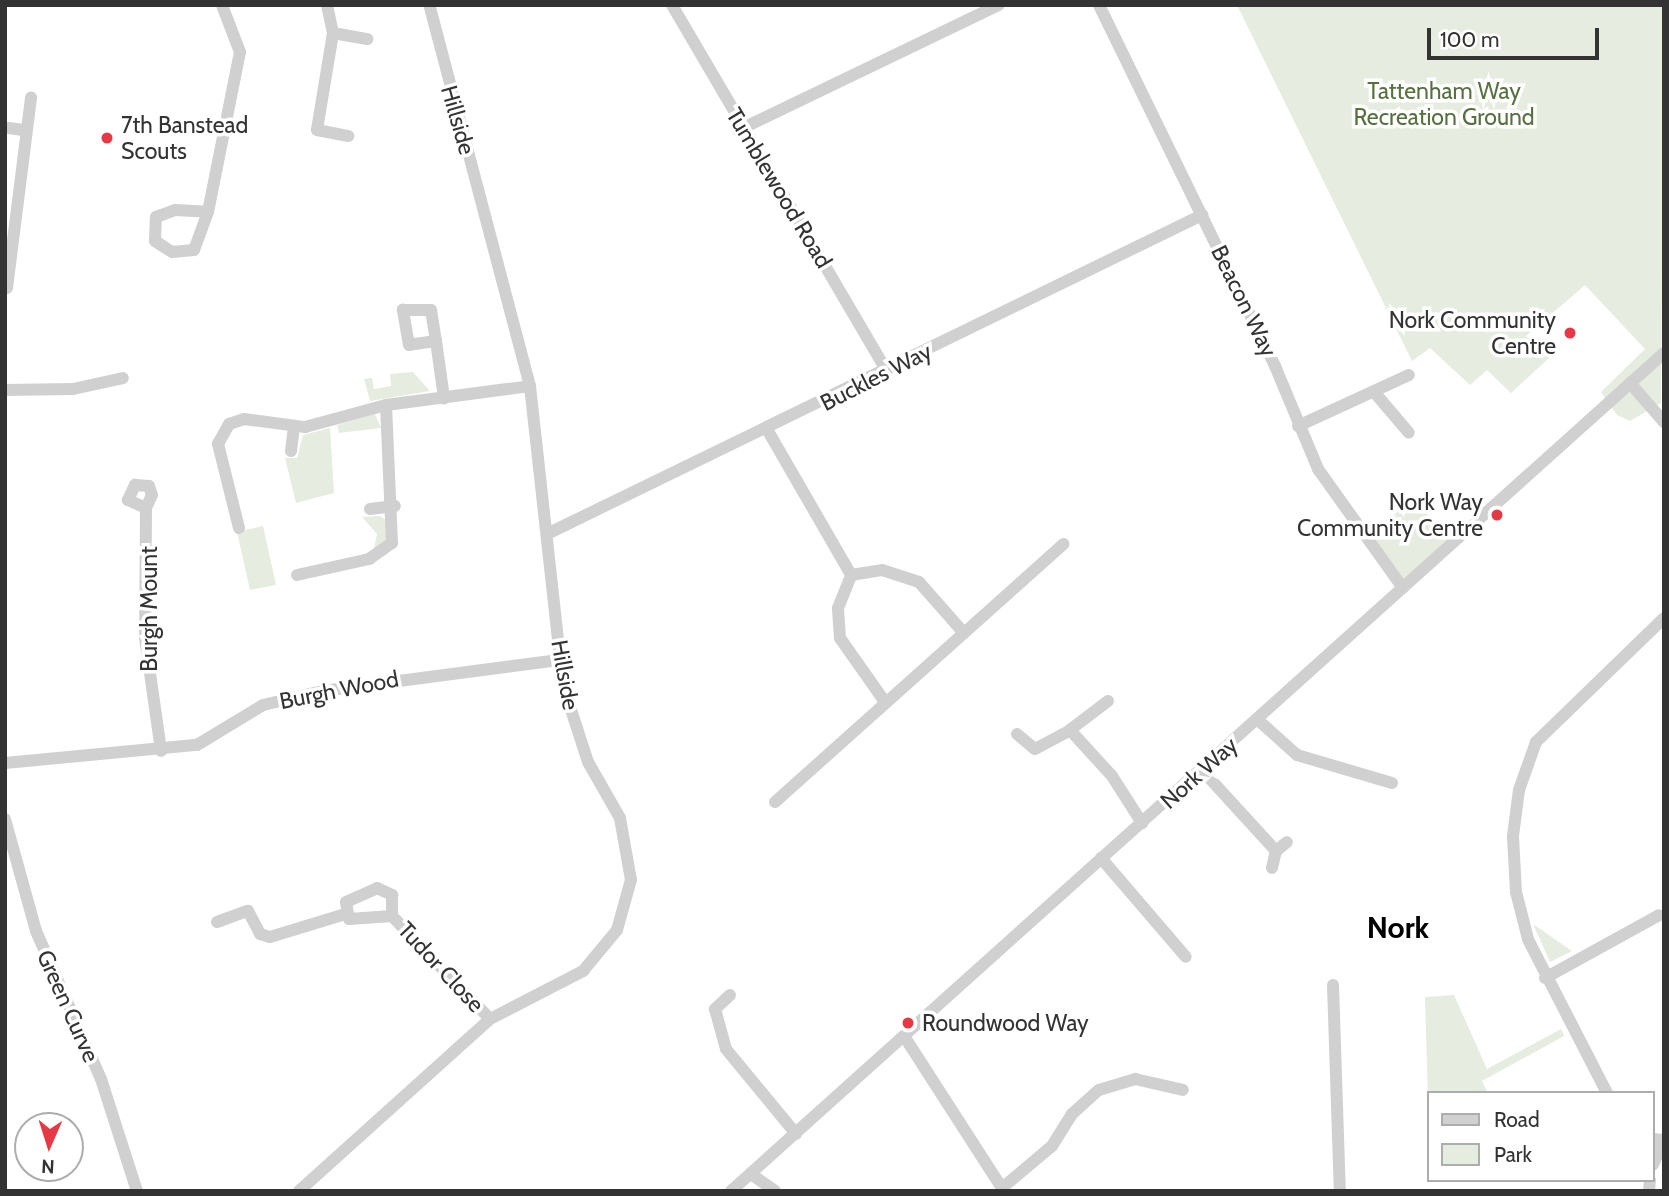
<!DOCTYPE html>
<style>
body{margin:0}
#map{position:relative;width:1669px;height:1196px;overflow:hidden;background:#fff;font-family:Cabin,sans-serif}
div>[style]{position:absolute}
.green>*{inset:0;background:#e6ecdf}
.minor>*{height:12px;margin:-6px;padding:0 6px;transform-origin:6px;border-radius:6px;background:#d0d0d0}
.dots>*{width:19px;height:19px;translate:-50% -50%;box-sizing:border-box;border:4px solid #fff;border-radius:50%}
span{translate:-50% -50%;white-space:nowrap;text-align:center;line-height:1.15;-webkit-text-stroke:7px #fff;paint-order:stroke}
.park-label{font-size:23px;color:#56703f}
.street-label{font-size:23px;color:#333}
.poi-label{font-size:23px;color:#333}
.left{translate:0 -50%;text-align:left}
.right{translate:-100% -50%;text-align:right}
.district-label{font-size:30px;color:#000;font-weight:700}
.frame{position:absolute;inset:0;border:7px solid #333;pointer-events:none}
.legend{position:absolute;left:1427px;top:1091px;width:228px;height:91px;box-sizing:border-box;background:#fff;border:2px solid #adadad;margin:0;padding:9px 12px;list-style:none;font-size:21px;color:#333}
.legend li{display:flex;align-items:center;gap:14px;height:35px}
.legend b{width:35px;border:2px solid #adadad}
.north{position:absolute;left:14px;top:1112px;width:70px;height:70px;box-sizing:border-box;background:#fff;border:2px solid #adadad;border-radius:50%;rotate:183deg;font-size:19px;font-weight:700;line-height:28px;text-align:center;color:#333}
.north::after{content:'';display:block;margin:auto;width:24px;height:32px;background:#e63946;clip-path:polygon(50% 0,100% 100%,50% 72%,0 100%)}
.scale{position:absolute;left:1427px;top:28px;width:172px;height:32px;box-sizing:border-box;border:4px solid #333;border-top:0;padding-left:9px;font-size:21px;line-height:24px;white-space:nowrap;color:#333;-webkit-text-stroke:5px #fff;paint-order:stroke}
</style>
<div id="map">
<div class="green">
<div style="clip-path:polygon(1237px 5px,1664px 5px,1661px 403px,1630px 421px,1617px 415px,1601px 392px,1645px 349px,1585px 285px,1526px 336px,1549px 358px,1511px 393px,1487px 370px,1470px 385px,1430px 348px,1412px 361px)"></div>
<div style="clip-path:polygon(413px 372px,430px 391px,370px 401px,364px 379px,372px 378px,374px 389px,391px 386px,390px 374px)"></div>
<div style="clip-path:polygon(375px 414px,381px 428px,339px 433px,337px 425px)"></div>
<div style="clip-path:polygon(330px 428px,334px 493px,296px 503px,285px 458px,297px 458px,303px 435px)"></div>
<div style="clip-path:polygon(1414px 500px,1453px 542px,1403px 588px,1364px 536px)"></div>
<div style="clip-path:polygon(380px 516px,390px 523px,385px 544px,373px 554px,377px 534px,362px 517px)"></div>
<div style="clip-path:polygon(263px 526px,276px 585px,250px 590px,237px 532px)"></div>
<div style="clip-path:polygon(1533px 924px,1572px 951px,1550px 962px)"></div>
<div style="clip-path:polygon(1454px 995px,1487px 1069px,1561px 1029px,1564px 1036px,1482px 1081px,1488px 1093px,1429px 1093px,1429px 1137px,1425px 997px)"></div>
</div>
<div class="minor">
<div style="left:327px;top:5px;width:29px;rotate:78deg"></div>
<div style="left:333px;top:33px;width:98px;rotate:99.4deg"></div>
<div style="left:317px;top:130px;width:32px;rotate:11deg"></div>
<div style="left:672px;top:5px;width:424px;rotate:59.6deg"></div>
<div style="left:1099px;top:5px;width:402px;rotate:64deg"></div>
<div style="left:1275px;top:366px;width:112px;rotate:67.3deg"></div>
<div style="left:1318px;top:469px;width:146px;rotate:54.5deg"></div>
<div style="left:333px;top:33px;width:35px;rotate:10deg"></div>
<div style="left:9px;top:128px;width:14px;rotate:8deg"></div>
<div style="left:743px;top:128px;width:284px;rotate:-25.7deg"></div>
<div style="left:175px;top:210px;width:33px;rotate:3deg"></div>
<div style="left:208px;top:212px;width:40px;rotate:110.2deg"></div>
<div style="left:194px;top:250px;width:22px;rotate:175deg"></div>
<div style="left:172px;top:252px;width:20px;rotate:-147deg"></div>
<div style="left:155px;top:241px;width:24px;rotate:-88deg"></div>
<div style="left:156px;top:217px;width:20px;rotate:-20deg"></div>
<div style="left:208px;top:212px;width:163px;rotate:-78.7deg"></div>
<div style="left:240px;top:52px;width:50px;rotate:-111deg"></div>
<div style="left:7px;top:288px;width:192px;rotate:-82.8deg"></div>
<div style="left:436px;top:341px;width:27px;rotate:172deg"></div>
<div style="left:409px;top:345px;width:36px;rotate:-100deg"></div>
<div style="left:403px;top:310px;width:28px"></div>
<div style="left:431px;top:310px;width:31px;rotate:81deg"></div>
<div style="left:436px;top:341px;width:58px;rotate:82deg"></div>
<div style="left:1630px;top:383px;width:52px;rotate:48.9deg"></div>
<div style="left:5px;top:390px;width:68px;rotate:-0.8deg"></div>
<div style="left:73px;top:389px;width:51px;rotate:-12.4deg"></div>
<div style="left:1375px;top:393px;width:52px;rotate:49.6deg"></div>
<div style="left:1298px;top:426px;width:122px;rotate:-24.7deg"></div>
<div style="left:768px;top:431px;width:166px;rotate:60deg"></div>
<div style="left:291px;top:451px;width:23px;rotate:-83deg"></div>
<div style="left:146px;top:508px;width:20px;rotate:-156deg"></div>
<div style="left:128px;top:500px;width:17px;rotate:-65deg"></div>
<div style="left:135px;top:485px;width:14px;rotate:4deg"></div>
<div style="left:149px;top:486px;width:9px;rotate:72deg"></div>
<div style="left:152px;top:495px;width:14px;rotate:115deg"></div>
<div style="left:146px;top:508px;width:130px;rotate:90.4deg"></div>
<div style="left:145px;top:638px;width:114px;rotate:81.9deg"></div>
<div style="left:370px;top:509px;width:25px;rotate:-7deg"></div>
<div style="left:239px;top:528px;width:87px;rotate:-104deg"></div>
<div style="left:218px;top:444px;width:23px;rotate:-61deg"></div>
<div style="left:229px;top:424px;width:16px;rotate:-18deg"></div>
<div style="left:244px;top:419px;width:62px;rotate:7.5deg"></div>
<div style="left:305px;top:427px;width:84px;rotate:-15.2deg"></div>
<div style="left:386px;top:405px;width:145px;rotate:-7.5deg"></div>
<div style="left:547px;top:534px;width:729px;rotate:-25.97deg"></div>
<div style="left:297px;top:575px;width:74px;rotate:-12.5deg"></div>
<div style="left:369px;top:559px;width:28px;rotate:-35deg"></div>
<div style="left:392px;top:543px;width:138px;rotate:-92.5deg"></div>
<div style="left:1108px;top:701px;width:48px;rotate:142.7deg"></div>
<div style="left:1070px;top:730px;width:62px;rotate:47.6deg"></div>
<div style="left:1112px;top:776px;width:56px;rotate:57.4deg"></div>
<div style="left:885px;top:702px;width:78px;rotate:-125.1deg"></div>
<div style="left:840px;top:638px;width:30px;rotate:-94deg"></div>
<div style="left:838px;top:608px;width:35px;rotate:-68deg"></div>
<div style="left:851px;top:575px;width:31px;rotate:-9deg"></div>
<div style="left:882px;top:570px;width:39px;rotate:18deg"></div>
<div style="left:919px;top:582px;width:67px;rotate:48.7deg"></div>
<div style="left:1258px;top:720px;width:52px;rotate:41.9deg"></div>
<div style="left:1297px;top:755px;width:99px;rotate:16.4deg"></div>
<div style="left:1017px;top:734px;width:23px;rotate:40deg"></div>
<div style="left:1035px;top:749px;width:40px;rotate:-28deg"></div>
<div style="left:5px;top:763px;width:193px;rotate:-5.4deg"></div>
<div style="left:197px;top:745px;width:77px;rotate:-31.2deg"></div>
<div style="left:263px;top:705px;width:62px;rotate:-13.1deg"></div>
<div style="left:323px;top:691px;width:238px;rotate:-7.5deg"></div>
<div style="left:1202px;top:770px;width:110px;rotate:47.6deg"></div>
<div style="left:1276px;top:851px;width:14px;rotate:-39deg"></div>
<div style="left:775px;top:802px;width:387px;rotate:-41.8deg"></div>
<div style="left:5px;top:819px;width:116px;rotate:74.5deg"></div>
<div style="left:36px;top:931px;width:162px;rotate:66.3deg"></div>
<div style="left:101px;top:1079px;width:118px;rotate:72.2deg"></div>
<div style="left:1101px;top:858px;width:130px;rotate:49.4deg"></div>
<div style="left:1272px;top:868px;width:17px;rotate:-77deg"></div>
<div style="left:377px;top:888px;width:17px;rotate:25deg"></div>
<div style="left:392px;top:895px;width:21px;rotate:90deg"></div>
<div style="left:392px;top:916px;width:43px;rotate:176deg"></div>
<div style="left:349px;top:919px;width:17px;rotate:-100deg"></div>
<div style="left:346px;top:902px;width:34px;rotate:-24deg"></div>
<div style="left:392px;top:916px;width:142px;rotate:46.4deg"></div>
<div style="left:217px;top:922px;width:33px;rotate:-20deg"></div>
<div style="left:248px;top:911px;width:26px;rotate:62deg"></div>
<div style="left:260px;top:934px;width:10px;rotate:17deg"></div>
<div style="left:270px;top:937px;width:78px;rotate:-17deg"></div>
<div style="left:1545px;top:978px;width:130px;rotate:-28.9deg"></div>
<div style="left:1333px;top:985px;width:206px;rotate:88.1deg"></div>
<div style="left:730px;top:995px;width:21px;rotate:137deg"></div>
<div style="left:715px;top:1009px;width:41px;rotate:74.6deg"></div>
<div style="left:726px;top:1049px;width:110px;rotate:50.5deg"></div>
<div style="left:904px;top:1036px;width:184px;rotate:57.2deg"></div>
<div style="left:1607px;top:1093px;width:173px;rotate:-117.2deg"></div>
<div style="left:1528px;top:939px;width:49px;rotate:-104.3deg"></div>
<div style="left:1516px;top:892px;width:56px;rotate:-93.1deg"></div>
<div style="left:1513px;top:836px;width:46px;rotate:-82.6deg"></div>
<div style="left:1519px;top:790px;width:51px;rotate:-70.5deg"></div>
<div style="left:1536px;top:742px;width:178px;rotate:-44.1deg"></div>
<div style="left:1653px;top:1139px;width:11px;rotate:5deg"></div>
<div style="left:1664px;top:1140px;width:27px;rotate:114deg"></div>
<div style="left:751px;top:1174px;width:29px;rotate:35deg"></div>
<div style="left:1002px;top:1188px;width:65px;rotate:-40deg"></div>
<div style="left:1052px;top:1146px;width:38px;rotate:-58deg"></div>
<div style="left:1072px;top:1114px;width:36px;rotate:-42deg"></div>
<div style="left:1099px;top:1090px;width:38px;rotate:-17deg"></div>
<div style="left:1135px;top:1079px;width:49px;rotate:12.9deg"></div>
<div style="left:299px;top:1191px;width:257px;rotate:-42deg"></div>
<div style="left:490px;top:1019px;width:105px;rotate:-27.3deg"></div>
<div style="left:583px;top:971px;width:53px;rotate:-50.3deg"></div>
<div style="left:617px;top:930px;width:52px;rotate:-74.4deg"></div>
<div style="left:631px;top:880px;width:63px;rotate:-100.1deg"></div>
<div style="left:620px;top:818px;width:64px;rotate:-119.7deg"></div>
<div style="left:588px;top:762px;width:81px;rotate:-108deg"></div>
<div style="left:563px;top:685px;width:301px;rotate:-96.3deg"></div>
<div style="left:530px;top:386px;width:394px;rotate:-104.8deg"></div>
<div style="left:731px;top:1191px;width:1254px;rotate:-41.93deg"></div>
<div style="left:1649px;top:1191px;width:11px;rotate:-85deg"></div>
</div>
<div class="dots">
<div style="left:107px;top:138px;background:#e63946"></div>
<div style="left:1570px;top:333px;background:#e63946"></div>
<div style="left:1497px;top:515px;background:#e63946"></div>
<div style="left:908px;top:1023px;background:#e63946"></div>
</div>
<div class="park-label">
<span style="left:1444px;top:104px">Tattenham Way<br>Recreation Ground</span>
</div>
<div class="street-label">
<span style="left:458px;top:120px;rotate:74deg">Hillside</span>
<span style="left:779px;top:188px;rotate:59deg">Tumblewood Road</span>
<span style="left:1244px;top:301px;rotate:64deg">Beacon Way</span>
<span style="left:876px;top:377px;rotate:-27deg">Buckles Way</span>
<span style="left:149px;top:609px;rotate:-90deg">Burgh Mount</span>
<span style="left:565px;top:675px;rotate:80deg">Hillside</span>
<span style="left:339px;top:690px;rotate:-11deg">Burgh Wood</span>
<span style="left:1199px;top:773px;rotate:-42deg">Nork Way</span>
<span style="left:441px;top:967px;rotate:47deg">Tudor Close</span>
<span style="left:68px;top:1006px;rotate:66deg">Green Curve</span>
</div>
<div class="poi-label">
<span class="left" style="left:121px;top:138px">7th Banstead<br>Scouts</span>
<span class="right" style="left:1556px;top:333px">Nork Community<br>Centre</span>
<span class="right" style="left:1483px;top:515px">Nork Way<br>Community Centre</span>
<span class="left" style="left:922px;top:1023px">Roundwood Way</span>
</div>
<div class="district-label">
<span style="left:1398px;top:928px">Nork</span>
</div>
<div class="frame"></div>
<ul class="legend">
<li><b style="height:9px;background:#d0d0d0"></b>Road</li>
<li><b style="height:19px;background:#e6ecdf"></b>Park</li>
</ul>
<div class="north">N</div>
<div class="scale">100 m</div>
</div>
